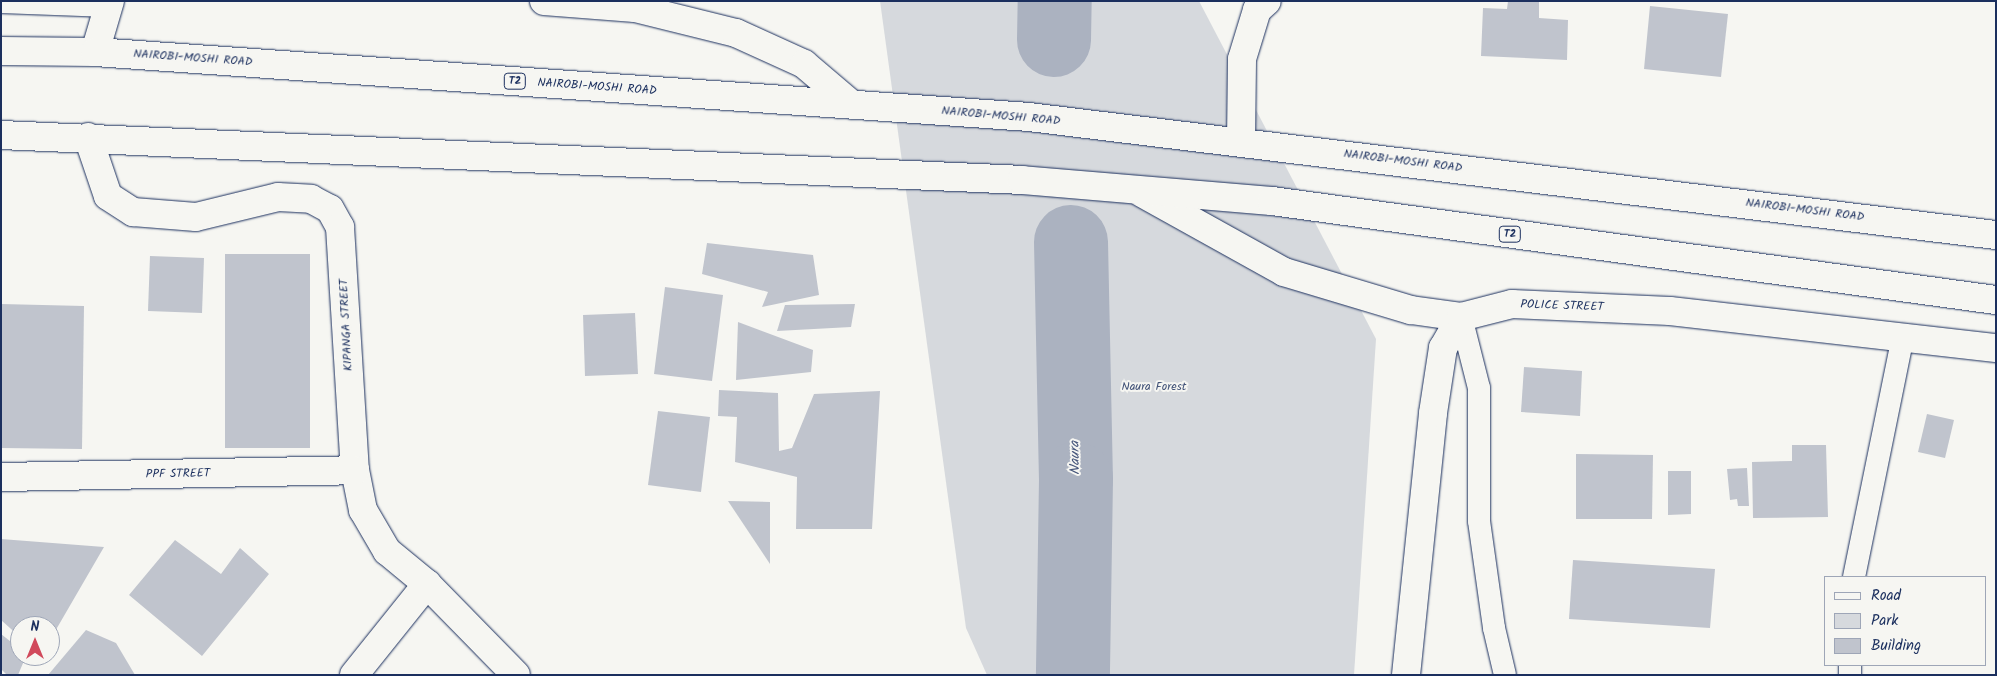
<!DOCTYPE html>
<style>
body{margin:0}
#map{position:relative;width:1997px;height:676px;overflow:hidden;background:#f6f6f2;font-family:Kalam,sans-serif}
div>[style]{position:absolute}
.green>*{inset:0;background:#d6d9dd}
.river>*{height:74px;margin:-37px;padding:0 37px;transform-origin:37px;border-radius:37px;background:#abb2c0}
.building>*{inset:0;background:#c0c4cd}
.roads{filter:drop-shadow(0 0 1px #1b2f5e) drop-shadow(0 0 1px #1b2f5e)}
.lane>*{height:22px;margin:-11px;padding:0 11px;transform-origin:11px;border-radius:11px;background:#f6f6f2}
.street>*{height:28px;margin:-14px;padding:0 14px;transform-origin:14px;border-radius:14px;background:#f6f6f2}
.highway>*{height:28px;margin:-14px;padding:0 14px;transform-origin:14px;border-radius:14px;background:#f6f6f2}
span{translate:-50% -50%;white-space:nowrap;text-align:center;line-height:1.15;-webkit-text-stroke:4px #f6f6f2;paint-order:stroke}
.shield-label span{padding:1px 4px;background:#f6f6f2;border:1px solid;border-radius:4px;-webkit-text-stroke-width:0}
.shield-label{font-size:11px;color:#1b2f5e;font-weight:700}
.street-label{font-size:12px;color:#1b2f5e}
.park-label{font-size:12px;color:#405177}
.water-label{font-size:14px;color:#46567b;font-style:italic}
.frame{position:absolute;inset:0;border:2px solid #1b2f5e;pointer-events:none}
.legend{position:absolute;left:1824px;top:576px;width:162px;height:90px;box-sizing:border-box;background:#f6f6f2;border:1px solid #9ea6b7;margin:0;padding:6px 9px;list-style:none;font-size:15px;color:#1b2f5e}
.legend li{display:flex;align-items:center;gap:10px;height:25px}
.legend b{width:25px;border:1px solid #9ea6b7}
.north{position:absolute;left:10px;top:616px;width:50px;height:50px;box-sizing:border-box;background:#f6f6f2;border:1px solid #9ea6b7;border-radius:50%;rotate:0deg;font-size:14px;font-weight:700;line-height:20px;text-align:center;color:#1b2f5e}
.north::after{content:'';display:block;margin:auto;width:18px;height:22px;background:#d1495b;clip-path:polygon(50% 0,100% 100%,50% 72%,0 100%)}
</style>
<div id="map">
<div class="green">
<div style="clip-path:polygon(880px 1px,1199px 1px,1376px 339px,1354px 675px,987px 675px,966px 628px)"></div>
</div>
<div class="river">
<div style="left:1054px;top:40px;width:39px;rotate:-89deg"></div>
<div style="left:1071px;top:242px;width:237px;rotate:88.8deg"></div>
<div style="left:1076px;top:479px;width:196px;rotate:90.9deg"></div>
</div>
<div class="building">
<div style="clip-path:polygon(1508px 1px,1539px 1px,1539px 18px,1568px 20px,1567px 60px,1481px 56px,1483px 8px,1507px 9px)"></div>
<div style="clip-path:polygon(1650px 6px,1728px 14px,1721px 77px,1644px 69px)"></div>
<div style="clip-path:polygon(707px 243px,813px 255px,819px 295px,762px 307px,768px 292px,702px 274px)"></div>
<div style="clip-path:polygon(225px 254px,310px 254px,310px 448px,225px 448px)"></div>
<div style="clip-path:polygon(150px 256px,204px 258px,202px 313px,148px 311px)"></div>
<div style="clip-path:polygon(665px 287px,723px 295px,712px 381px,654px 374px)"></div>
<div style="clip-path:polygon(1px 304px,84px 306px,82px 449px,1px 448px)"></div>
<div style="clip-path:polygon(855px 304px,851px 327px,777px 331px,785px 305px)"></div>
<div style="clip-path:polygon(635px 313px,638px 374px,585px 376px,583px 315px)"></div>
<div style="clip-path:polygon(738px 322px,813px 350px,811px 372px,736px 380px)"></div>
<div style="clip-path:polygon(1524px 367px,1582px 371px,1580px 416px,1521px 412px)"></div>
<div style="clip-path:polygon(719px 390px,778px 393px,779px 451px,792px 448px,814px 394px,880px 391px,872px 529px,796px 529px,797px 477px,735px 462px,737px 417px,718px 416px)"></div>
<div style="clip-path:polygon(658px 411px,710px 417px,701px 492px,648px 485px)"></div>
<div style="clip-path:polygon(1927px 414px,1954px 420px,1945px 458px,1918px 452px)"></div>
<div style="clip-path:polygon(1792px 445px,1826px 445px,1828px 517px,1753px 518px,1752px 462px,1792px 461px)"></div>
<div style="clip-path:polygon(1576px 454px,1653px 455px,1652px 519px,1576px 519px)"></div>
<div style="clip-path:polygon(1747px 468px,1749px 506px,1738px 506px,1737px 499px,1730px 500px,1727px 469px)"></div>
<div style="clip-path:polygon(1668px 471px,1691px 471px,1691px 514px,1668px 515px)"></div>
<div style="clip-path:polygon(728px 501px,770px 502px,770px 564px)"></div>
<div style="clip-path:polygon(1px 539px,104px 547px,50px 640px,50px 626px,20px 626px,20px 637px,1px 620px)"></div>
<div style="clip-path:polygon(175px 540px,221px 574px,240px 548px,269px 574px,202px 656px,129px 595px)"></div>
<div style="clip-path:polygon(1573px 560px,1715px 569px,1710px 628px,1569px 619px)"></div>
<div style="clip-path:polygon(86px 630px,116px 643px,135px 675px,48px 675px)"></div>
<div style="clip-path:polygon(1px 634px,20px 649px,20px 656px,26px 656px,18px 675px,7px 675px,1px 669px)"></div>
</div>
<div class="roads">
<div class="lane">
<div style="left:1px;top:2px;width:108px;rotate:2.1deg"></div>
<div style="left:1461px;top:317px;width:73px;rotate:75.8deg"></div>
<div style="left:1479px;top:388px;width:133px;rotate:90deg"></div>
<div style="left:1479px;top:521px;width:108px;rotate:82deg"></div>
<div style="left:1494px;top:628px;width:48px;rotate:76.8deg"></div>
<div style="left:1854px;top:577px;width:245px;rotate:-78.5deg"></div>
<div style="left:1850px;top:675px;width:10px;rotate:-90deg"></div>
</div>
<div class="street">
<div style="left:544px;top:1px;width:91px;rotate:4.4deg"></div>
<div style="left:635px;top:8px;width:104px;rotate:13.9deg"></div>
<div style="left:736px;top:33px;width:75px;rotate:24.5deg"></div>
<div style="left:804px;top:64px;width:62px;rotate:40.4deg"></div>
<div style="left:95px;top:52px;width:53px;rotate:-73.6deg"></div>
<div style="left:88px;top:137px;width:62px;rotate:71.3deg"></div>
<div style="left:108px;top:196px;width:30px;rotate:33deg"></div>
<div style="left:133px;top:212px;width:63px;rotate:4.5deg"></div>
<div style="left:196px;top:217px;width:84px;rotate:-13.7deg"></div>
<div style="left:278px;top:197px;width:33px;rotate:3deg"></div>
<div style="left:311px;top:199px;width:21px;rotate:28deg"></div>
<div style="left:330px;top:209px;width:21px;rotate:61deg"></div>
<div style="left:340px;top:227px;width:243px;rotate:86.5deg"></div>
<div style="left:355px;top:470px;width:41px;rotate:78.7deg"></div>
<div style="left:363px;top:510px;width:48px;rotate:59.7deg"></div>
<div style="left:387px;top:551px;width:52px;rotate:39.5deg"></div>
<div style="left:427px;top:584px;width:127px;rotate:45.6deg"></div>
<div style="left:1241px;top:142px;width:83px;rotate:-89.3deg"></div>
<div style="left:1242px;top:59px;width:51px;rotate:-73deg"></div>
<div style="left:1257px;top:10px;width:13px;rotate:-42deg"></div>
<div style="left:1142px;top:193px;width:162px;rotate:29.1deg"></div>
<div style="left:1284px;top:272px;width:133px;rotate:16.7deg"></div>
<div style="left:1411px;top:310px;width:50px;rotate:8deg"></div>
<div style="left:1px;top:477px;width:354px;rotate:-1.1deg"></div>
<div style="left:354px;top:675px;width:117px;rotate:-51.3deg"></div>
<div style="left:1406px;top:675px;width:263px;rotate:-84.1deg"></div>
<div style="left:1433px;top:413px;width:66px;rotate:-81.3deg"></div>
<div style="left:1443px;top:348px;width:36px;rotate:-60deg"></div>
<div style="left:1461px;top:317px;width:53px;rotate:-14.3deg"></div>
<div style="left:1512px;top:304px;width:158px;rotate:2.5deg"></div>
<div style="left:1670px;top:311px;width:328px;rotate:6.5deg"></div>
</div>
<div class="highway">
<div style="left:1px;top:51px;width:94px;rotate:0.6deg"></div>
<div style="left:95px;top:52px;width:936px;rotate:3.98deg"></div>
<div style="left:1029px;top:117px;width:974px;rotate:6.96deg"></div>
<div style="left:1px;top:135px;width:1022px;rotate:2.52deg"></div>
<div style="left:1022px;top:180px;width:251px;rotate:4.8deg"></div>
<div style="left:1272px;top:201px;width:731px;rotate:7.79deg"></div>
</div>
</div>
<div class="shield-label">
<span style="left:515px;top:81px">T2</span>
<span style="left:1510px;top:234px">T2</span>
</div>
<div class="street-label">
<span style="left:193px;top:58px;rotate:4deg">NAIROBI-MOSHI ROAD</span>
<span style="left:597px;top:87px;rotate:4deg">NAIROBI-MOSHI ROAD</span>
<span style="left:1001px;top:116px;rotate:5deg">NAIROBI-MOSHI ROAD</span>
<span style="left:1403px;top:161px;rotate:7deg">NAIROBI-MOSHI ROAD</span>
<span style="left:1805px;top:210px;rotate:7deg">NAIROBI-MOSHI ROAD</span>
<span style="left:1562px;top:306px;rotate:2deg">POLICE STREET</span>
<span style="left:346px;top:325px;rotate:-93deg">KIPANGA STREET</span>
<span style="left:178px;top:474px;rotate:-1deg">PPF STREET</span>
</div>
<div class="park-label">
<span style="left:1154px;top:387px">Naura Forest</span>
</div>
<div class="water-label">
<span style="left:1075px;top:458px;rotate:-91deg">Naura</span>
</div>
<div class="frame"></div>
<ul class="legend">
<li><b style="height:6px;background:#f6f6f2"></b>Road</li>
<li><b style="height:14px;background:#d6d9dd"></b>Park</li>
<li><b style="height:14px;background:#c0c4cd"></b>Building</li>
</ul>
<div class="north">N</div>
</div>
